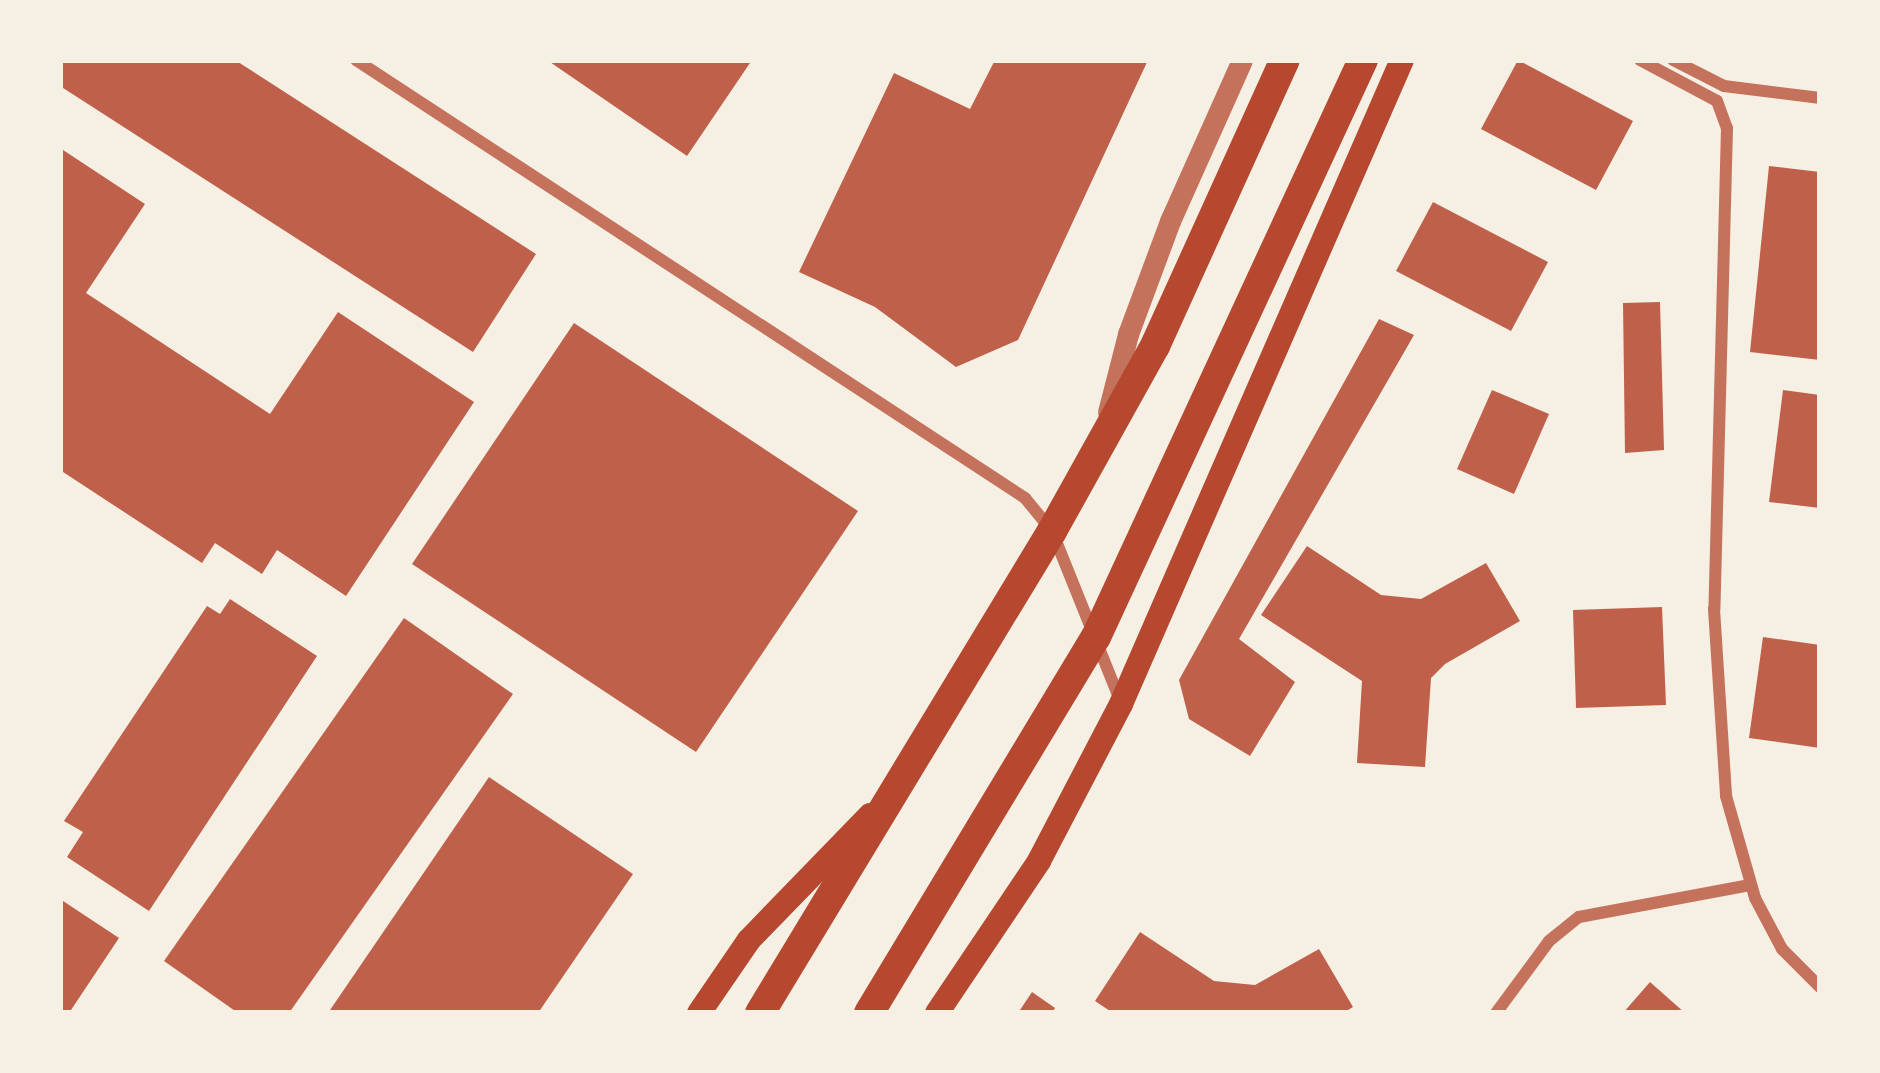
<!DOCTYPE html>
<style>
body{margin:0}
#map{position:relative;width:1880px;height:1073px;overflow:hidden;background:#f6efe4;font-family:Barlow,sans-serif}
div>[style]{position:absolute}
.building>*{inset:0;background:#bf614a}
.minor>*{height:12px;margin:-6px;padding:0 6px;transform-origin:6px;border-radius:6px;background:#c5725c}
.tertiary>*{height:21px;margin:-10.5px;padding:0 10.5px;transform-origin:10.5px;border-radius:10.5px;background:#c5725c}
.secondary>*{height:24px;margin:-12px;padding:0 12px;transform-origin:12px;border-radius:12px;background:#b5482f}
.primary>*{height:30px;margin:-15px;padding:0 15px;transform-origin:15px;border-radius:15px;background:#b5482f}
span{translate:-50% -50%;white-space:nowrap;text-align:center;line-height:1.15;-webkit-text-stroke:12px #f6efe4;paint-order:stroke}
.frame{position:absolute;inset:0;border:63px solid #f6efe4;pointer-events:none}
</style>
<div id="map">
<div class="building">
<div style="clip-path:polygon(60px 60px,235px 60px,536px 254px,473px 352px,60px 86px)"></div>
<div style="clip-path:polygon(547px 60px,752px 60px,687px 156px)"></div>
<div style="clip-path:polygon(995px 60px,1148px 60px,1018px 340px,956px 367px,875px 307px,799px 272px,894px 73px,970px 109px)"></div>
<div style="clip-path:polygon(1518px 60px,1633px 121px,1596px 190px,1481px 129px)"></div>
<div style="clip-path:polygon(60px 148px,145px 204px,86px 293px,270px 414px,338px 312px,474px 402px,346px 596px,277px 550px,262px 574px,215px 543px,202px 563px,60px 470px)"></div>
<div style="clip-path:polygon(1769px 166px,1820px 172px,1820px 360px,1750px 352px)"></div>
<div style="clip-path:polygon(1433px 202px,1548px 262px,1511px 331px,1396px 271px)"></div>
<div style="clip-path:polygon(1660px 302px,1664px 450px,1625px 453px,1623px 303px)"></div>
<div style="clip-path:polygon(1379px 319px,1414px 335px,1239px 639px,1295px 682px,1250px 756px,1189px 719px,1179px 680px)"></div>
<div style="clip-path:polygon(574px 323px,858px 511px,696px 752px,412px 564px)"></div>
<div style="clip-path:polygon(1492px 390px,1549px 414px,1514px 494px,1457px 469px)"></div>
<div style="clip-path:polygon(1783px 390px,1820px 395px,1820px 508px,1769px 502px)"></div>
<div style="clip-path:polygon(1307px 546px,1381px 595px,1421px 599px,1486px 563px,1520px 621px,1445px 664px,1431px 678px,1425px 767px,1357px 763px,1362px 681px,1261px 615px)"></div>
<div style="clip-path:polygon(230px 599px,317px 656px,149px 911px,67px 857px,83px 832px,64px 821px,207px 606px,220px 614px)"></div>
<div style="clip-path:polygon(1662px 607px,1666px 705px,1576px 708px,1573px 610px)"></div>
<div style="clip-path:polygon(404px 618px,513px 694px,289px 1013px,238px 1013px,164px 961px)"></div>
<div style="clip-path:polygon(1763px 637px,1820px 645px,1820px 748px,1749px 738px)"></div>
<div style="clip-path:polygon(489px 777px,633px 874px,538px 1013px,328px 1013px)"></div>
<div style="clip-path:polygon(60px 899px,119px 938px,69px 1013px,60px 1013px)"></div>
<div style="clip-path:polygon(1140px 932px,1214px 981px,1255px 985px,1319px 949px,1353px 1007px,1343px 1013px,1113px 1013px,1095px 1001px)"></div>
<div style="clip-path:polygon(1650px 982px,1685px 1013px,1623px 1013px)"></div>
<div style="clip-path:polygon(1032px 992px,1055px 1008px,1052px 1013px,1018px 1013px)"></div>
</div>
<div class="minor">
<div style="left:356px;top:60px;width:800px;rotate:33.21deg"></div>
<div style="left:1025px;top:498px;width:43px;rotate:50.7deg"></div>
<div style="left:1052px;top:531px;width:182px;rotate:68.1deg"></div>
<div style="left:1640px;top:60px;width:87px;rotate:28deg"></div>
<div style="left:1717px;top:101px;width:29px;rotate:70deg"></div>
<div style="left:1727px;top:128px;width:481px;rotate:91.5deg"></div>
<div style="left:1714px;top:609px;width:187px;rotate:86.3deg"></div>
<div style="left:1726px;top:796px;width:106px;rotate:74.1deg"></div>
<div style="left:1755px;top:898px;width:58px;rotate:62.1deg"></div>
<div style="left:1782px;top:949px;width:54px;rotate:45deg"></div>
<div style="left:1673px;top:60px;width:57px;rotate:27deg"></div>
<div style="left:1724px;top:86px;width:97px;rotate:7.1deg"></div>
<div style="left:1496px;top:1013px;width:89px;rotate:-53.6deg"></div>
<div style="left:1549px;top:941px;width:38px;rotate:-39deg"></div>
<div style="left:1579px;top:917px;width:174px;rotate:-10.6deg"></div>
</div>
<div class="tertiary">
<div style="left:1108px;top:412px;width:81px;rotate:-75.6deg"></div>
<div style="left:1128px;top:334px;width:121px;rotate:-69.6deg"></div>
<div style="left:1170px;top:221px;width:176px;rotate:-65.9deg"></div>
</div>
<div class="secondary">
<div style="left:699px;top:1013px;width:88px;rotate:-55.6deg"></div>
<div style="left:749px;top:940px;width:174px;rotate:-45.9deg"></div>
<div style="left:937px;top:1013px;width:183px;rotate:-56.1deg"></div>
<div style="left:1039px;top:861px;width:177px;rotate:-62.4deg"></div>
<div style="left:1121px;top:704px;width:703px;rotate:-66.43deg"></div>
</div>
<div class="primary">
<div style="left:760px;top:1013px;width:564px;rotate:-58.79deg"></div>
<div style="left:1052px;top:531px;width:212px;rotate:-60.9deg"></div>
<div style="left:1155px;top:346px;width:314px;rotate:-65.6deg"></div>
<div style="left:869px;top:1013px;width:439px;rotate:-58.9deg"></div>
<div style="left:1096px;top:637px;width:636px;rotate:-65.17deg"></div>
</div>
<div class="frame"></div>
</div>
